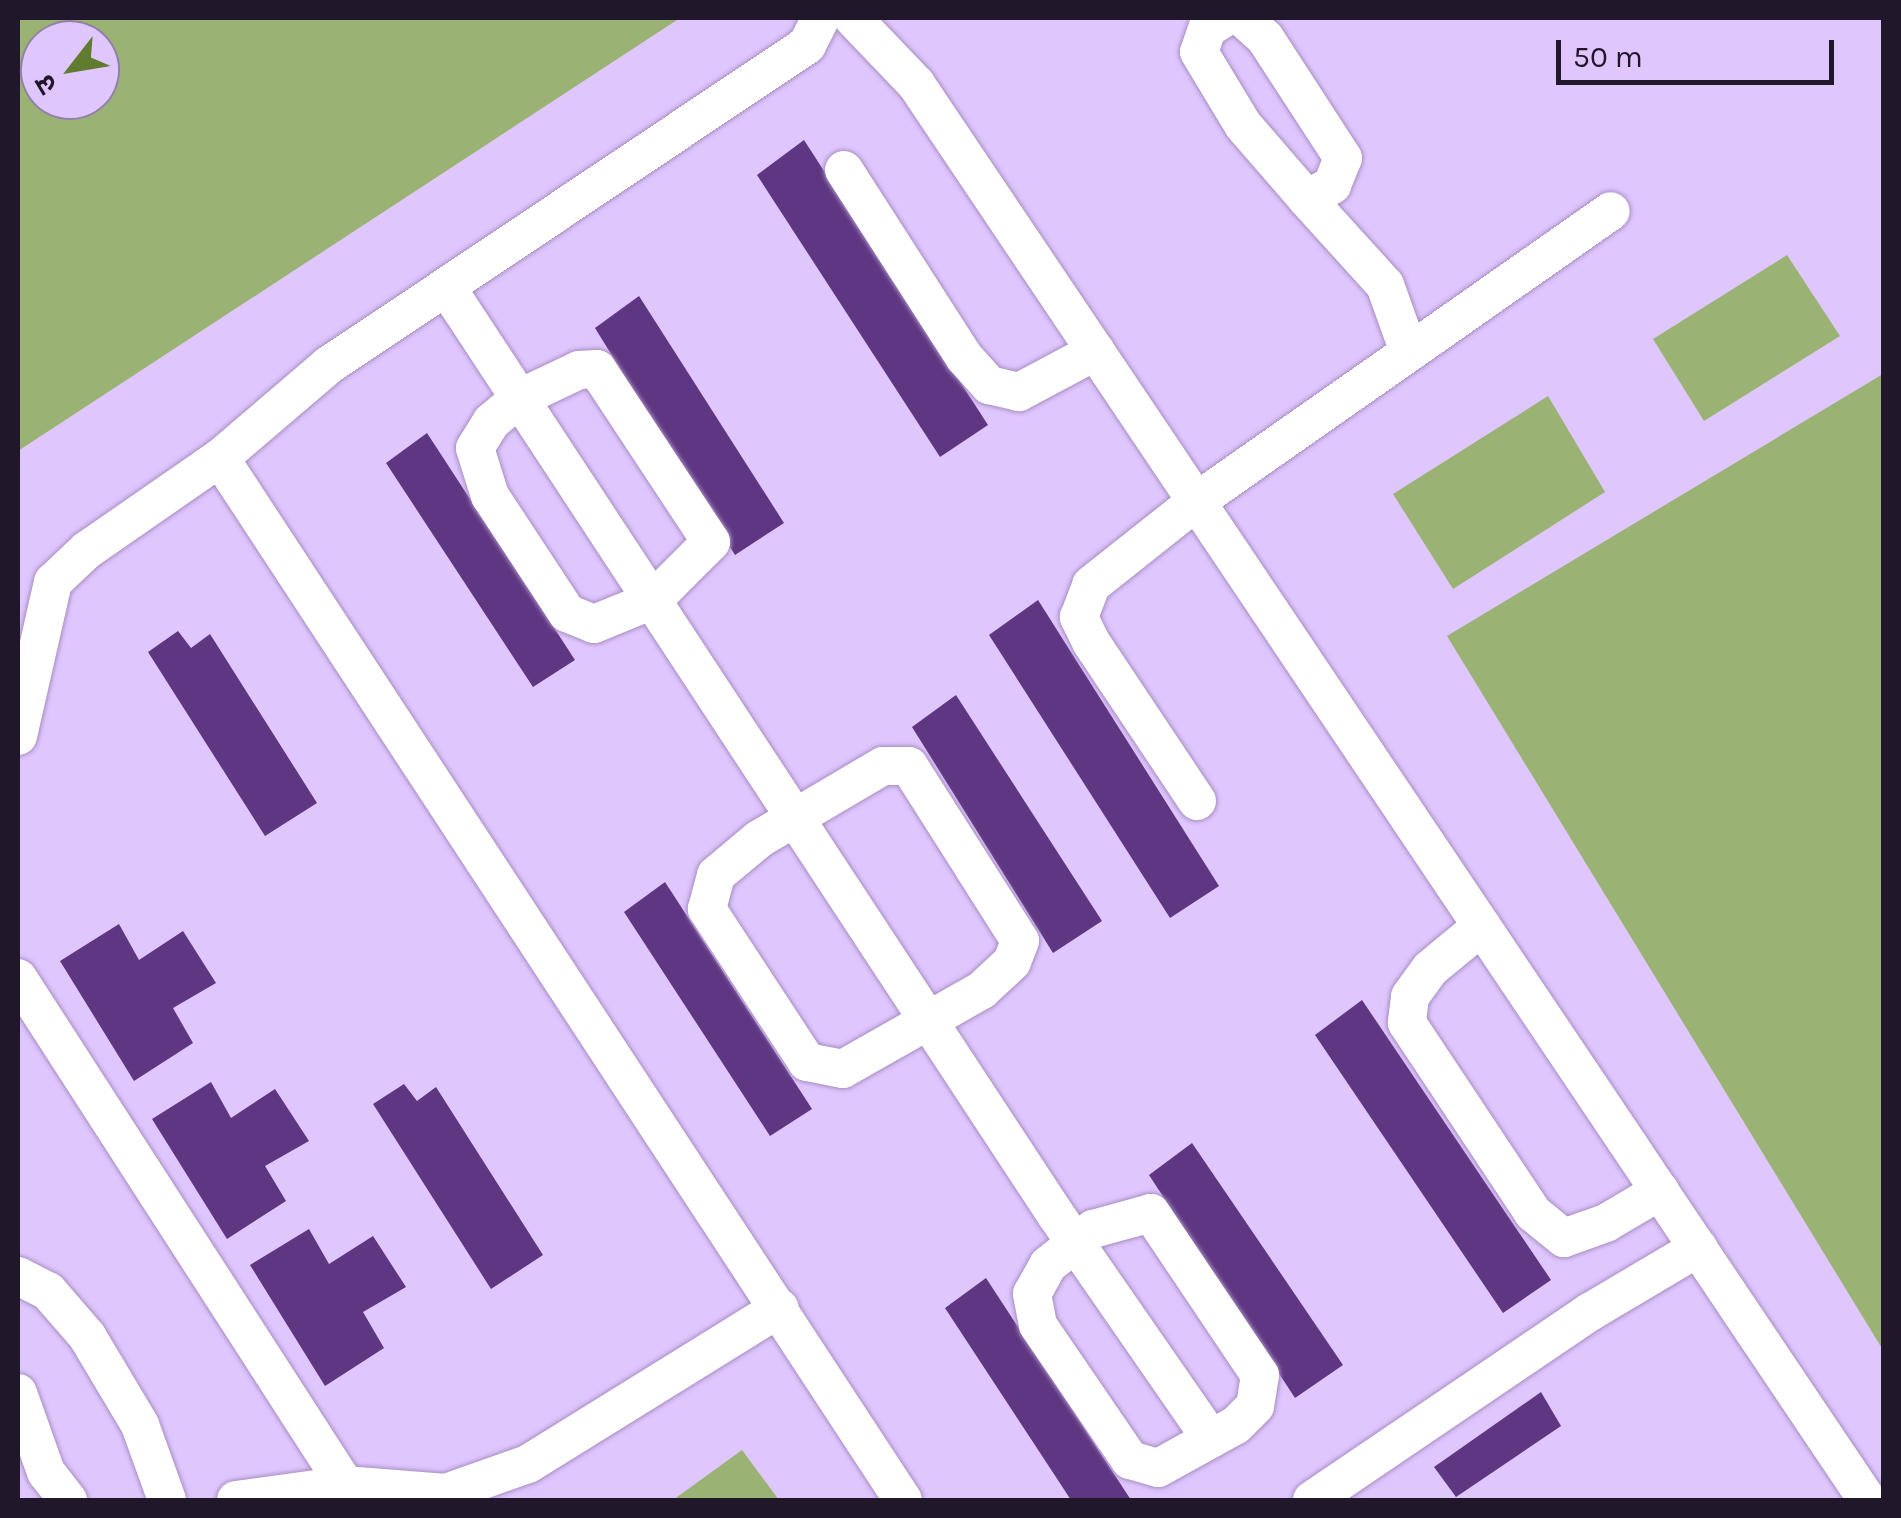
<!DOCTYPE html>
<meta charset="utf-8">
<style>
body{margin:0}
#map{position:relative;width:1901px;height:1518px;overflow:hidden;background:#dfc6fd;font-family:Karla,"Noto Sans Devanagari",sans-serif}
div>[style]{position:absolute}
.green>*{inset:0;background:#9ab374}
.building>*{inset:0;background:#5e3682}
.roads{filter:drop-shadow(0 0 2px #a78ec2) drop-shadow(0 0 2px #a78ec2)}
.minor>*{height:38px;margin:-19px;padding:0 19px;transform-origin:19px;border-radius:19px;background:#fff}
span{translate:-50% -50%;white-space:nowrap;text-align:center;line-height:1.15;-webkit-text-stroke:10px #dfc6fd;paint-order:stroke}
.frame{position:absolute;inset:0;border:20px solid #21172b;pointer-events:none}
.north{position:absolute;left:20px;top:20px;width:100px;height:100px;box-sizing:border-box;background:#dfc6fd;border:2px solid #9380a9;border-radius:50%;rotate:239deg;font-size:28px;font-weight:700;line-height:40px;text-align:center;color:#21172b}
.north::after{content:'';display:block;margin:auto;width:35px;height:45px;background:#617c2f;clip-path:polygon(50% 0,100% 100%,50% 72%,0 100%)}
.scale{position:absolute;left:1556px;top:40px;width:278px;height:45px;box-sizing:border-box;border:5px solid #21172b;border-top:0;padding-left:12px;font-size:30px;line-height:35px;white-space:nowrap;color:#21172b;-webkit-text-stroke:8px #dfc6fd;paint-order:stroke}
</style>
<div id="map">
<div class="green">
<div style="clip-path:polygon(evenodd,18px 18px,680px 18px,18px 451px,18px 18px,40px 40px,100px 40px,100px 100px,40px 100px,40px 40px)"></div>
<div style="clip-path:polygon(1787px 255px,1840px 336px,1704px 421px,1653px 339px)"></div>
<div style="clip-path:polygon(1883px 374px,1883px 1350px,1447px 636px)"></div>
<div style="clip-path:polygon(1548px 396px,1605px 492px,1453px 589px,1393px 494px)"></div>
<div style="clip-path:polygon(742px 1450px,779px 1500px,673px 1500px)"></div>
</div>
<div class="building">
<div style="clip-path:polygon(804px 140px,988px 425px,940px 457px,757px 175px)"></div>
<div style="clip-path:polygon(639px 296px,784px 523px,735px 555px,595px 328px)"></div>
<div style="clip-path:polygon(427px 433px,575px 660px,533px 687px,386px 463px)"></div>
<div style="clip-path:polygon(1038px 600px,1219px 886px,1170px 918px,989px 635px)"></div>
<div style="clip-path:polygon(178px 631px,191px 648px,210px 634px,317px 803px,265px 836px,148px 652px)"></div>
<div style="clip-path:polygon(956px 695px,1102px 921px,1053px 953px,912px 727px)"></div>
<div style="clip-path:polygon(665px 882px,812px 1109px,770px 1136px,624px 912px)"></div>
<div style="clip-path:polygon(119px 924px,139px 960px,183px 931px,216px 983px,173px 1008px,193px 1043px,134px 1081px,60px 961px)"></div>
<div style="clip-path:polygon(1362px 1000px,1551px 1280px,1503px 1313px,1315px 1035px)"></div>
<div style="clip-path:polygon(211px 1082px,231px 1118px,275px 1089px,309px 1141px,265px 1166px,286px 1201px,227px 1239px,152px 1119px)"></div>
<div style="clip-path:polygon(404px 1084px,417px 1101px,436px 1087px,543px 1255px,491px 1289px,373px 1104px)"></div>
<div style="clip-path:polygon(1192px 1143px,1343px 1365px,1295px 1398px,1149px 1175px)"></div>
<div style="clip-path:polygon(309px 1229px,329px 1264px,373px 1236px,406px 1287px,363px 1312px,384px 1348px,325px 1386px,250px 1265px)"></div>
<div style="clip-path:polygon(986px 1278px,1131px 1500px,1071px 1500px,945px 1308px)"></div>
<div style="clip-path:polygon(1541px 1392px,1561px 1426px,1456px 1497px,1434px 1467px)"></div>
</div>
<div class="roads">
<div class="minor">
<div style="left:853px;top:18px;width:91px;rotate:46.3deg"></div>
<div style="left:916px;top:84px;width:1706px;rotate:56.11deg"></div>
<div style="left:1224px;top:18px;width:20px;rotate:147deg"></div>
<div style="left:1207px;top:29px;width:24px;rotate:109deg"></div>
<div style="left:1199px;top:52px;width:85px;rotate:58.9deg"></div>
<div style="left:1243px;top:125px;width:98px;rotate:49.1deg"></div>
<div style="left:1307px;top:199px;width:29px;rotate:-29deg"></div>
<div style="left:1332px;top:185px;width:29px;rotate:-68deg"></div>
<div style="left:1343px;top:158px;width:143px;rotate:-123deg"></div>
<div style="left:1265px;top:38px;width:30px;rotate:-138deg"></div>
<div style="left:844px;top:170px;width:222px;rotate:57.3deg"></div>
<div style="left:964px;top:357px;width:38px;rotate:48deg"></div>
<div style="left:989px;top:385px;width:31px;rotate:13deg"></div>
<div style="left:1019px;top:392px;width:87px;rotate:-28deg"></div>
<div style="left:1307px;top:199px;width:116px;rotate:47.8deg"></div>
<div style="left:1385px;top:285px;width:71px;rotate:70.3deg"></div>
<div style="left:447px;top:288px;width:1109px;rotate:56.7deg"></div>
<div style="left:1056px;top:1215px;width:272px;rotate:55.3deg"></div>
<div style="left:597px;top:369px;width:207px;rotate:56.6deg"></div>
<div style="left:711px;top:542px;width:82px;rotate:135deg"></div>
<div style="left:653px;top:600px;width:64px;rotate:157.9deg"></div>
<div style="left:594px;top:624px;width:29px;rotate:-158deg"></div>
<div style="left:567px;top:613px;width:140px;rotate:-123.3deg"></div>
<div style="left:490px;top:496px;width:50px;rotate:-107.4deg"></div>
<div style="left:475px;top:448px;width:31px;rotate:-58deg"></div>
<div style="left:491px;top:422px;width:38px;rotate:-40deg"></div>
<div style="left:520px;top:398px;width:65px;rotate:-25.4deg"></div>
<div style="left:579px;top:370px;width:18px;rotate:-3deg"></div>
<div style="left:220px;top:458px;width:1246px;rotate:56.76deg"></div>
<div style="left:18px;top:736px;width:158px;rotate:-77.2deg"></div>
<div style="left:53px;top:582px;width:47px;rotate:-43.3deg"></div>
<div style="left:87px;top:550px;width:162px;rotate:-34.7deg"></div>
<div style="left:220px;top:458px;width:143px;rotate:-40.5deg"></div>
<div style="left:329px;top:365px;width:575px;rotate:-33.8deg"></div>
<div style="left:807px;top:45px;width:30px;rotate:-63deg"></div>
<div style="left:883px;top:766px;width:26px"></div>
<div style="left:909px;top:766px;width:207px;rotate:57.6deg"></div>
<div style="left:1020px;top:941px;width:22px;rotate:111deg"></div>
<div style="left:1012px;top:962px;width:41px;rotate:137deg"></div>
<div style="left:982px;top:990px;width:160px;rotate:150.4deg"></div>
<div style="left:843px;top:1069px;width:37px;rotate:-169deg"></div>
<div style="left:807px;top:1062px;width:183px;rotate:-123.2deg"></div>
<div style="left:707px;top:909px;width:35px;rotate:-75deg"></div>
<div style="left:716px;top:875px;width:56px;rotate:-39.9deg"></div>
<div style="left:759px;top:839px;width:144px;rotate:-30.5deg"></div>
<div style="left:1197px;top:801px;width:191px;rotate:-123.7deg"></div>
<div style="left:1091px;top:642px;width:28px;rotate:-116deg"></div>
<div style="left:1079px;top:617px;width:34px;rotate:-69deg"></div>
<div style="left:1091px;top:585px;width:135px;rotate:-38.4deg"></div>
<div style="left:1197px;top:501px;width:505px;rotate:-35.01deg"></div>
<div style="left:1482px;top:926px;width:67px;rotate:140.4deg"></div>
<div style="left:1430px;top:969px;width:34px;rotate:126deg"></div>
<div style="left:1410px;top:997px;width:26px;rotate:97deg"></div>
<div style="left:1407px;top:1023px;width:228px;rotate:56.4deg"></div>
<div style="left:1533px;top:1213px;width:40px;rotate:39deg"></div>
<div style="left:1564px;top:1238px;width:45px;rotate:-19.7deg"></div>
<div style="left:1606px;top:1223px;width:63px;rotate:-30.7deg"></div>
<div style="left:18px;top:978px;width:603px;rotate:57.18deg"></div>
<div style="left:345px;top:1485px;width:101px;rotate:4.5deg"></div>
<div style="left:446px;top:1493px;width:14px;rotate:30deg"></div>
<div style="left:1151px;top:1213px;width:195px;rotate:56.1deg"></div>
<div style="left:1260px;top:1375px;width:31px;rotate:99deg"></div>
<div style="left:1255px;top:1406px;width:27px;rotate:135deg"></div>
<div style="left:1236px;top:1425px;width:89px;rotate:151.1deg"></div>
<div style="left:1158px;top:1468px;width:29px;rotate:-164deg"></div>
<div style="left:1130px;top:1460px;width:163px;rotate:-124.3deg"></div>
<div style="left:1038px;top:1325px;width:32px;rotate:-101deg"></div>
<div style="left:1032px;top:1294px;width:33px;rotate:-61deg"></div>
<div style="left:1048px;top:1265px;width:58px;rotate:-38.7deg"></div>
<div style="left:1093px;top:1229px;width:60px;rotate:-15.4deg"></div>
<div style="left:18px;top:1276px;width:34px;rotate:27deg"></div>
<div style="left:48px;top:1291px;width:60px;rotate:49.1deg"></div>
<div style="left:87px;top:1336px;width:104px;rotate:59.2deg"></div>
<div style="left:140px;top:1425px;width:80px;rotate:70.2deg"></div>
<div style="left:18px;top:1393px;width:84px;rotate:70.5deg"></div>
<div style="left:46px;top:1472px;width:36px;rotate:52deg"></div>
<div style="left:446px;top:1493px;width:87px;rotate:-19.5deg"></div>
<div style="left:528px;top:1464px;width:296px;rotate:-31.8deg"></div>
<div style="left:236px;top:1500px;width:110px;rotate:-7.8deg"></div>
<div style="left:1312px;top:1500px;width:336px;rotate:-34.1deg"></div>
<div style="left:1590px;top:1312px;width:126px;rotate:-30.7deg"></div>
</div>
</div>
<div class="frame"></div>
<div class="north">उ</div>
<div class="scale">50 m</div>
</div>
